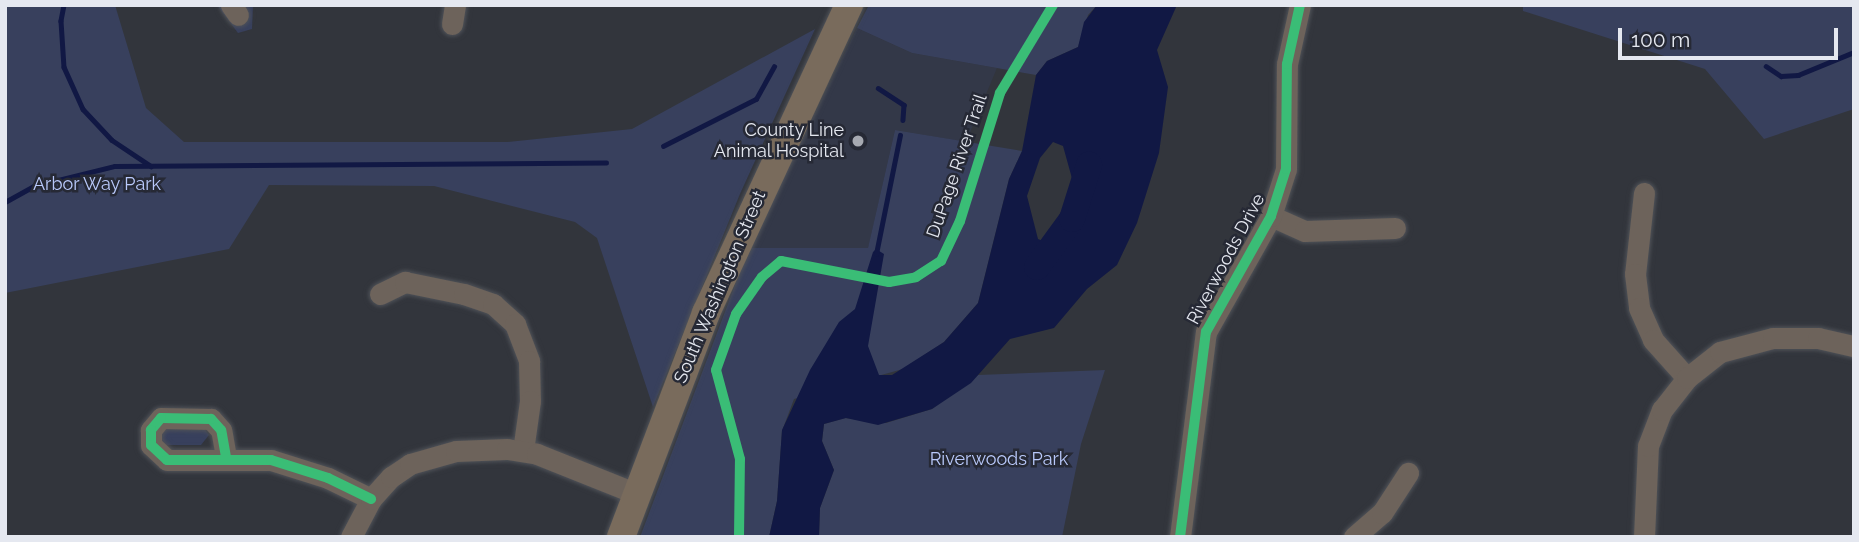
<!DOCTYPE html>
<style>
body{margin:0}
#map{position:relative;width:1859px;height:542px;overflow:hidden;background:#32353c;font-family:Raleway,sans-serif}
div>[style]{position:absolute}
.built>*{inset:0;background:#333848}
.green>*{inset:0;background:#38405d}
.water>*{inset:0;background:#111844}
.stream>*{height:4.5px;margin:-2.25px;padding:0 2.25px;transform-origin:2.25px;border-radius:2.25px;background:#111844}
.river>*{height:26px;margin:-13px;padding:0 13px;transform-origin:13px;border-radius:13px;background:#111844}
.roads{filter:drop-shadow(0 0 2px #4f5258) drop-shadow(0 0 2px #4f5258)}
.minor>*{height:21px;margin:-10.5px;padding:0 10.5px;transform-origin:10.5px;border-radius:10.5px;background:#6d635b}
.major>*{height:28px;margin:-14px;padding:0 14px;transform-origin:14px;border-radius:14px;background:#796b5c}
.cycleway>*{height:10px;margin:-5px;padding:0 5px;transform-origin:5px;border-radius:5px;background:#3abd76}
.dots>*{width:19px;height:19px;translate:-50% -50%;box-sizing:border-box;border:4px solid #262935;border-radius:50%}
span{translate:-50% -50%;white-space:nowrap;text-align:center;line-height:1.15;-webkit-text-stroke:5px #262935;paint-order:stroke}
.poi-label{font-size:18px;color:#e5e8f0}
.right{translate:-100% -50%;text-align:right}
.street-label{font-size:18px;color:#e5e8f0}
.park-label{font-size:18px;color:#b9c9fb}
.frame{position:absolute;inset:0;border:7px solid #e5e8f0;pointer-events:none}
.scale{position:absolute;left:1618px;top:28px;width:220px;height:32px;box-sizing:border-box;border:4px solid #e5e8f0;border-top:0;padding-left:9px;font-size:21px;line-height:24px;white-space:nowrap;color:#e5e8f0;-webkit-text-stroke:5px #262935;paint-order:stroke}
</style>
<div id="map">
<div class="built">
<div style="clip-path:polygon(857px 28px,912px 53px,997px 68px,966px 142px,895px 130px,868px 249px,749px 248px)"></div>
</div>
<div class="green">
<div style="clip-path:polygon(5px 5px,115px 5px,146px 108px,184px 142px,507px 142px,632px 129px,815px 29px,740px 194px,653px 407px,597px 238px,575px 222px,434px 186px,269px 185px,229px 249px,5px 293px)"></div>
<div style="clip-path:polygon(217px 5px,253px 5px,252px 29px,238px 33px)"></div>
<div style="clip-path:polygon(869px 5px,1097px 5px,1088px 15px,1078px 47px,1047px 61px,1036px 75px,912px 53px,857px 28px)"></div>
<div style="clip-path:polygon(1523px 5px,1854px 5px,1854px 109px,1764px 139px,1705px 69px,1523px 11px)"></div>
<div style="clip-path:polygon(895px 130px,1022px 151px,1009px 179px,978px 303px,944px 342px,903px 369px,794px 399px,782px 431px,777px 501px,769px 537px,640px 537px,749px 248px,868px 248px)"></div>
<div style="clip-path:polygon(1105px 370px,1081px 444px,1062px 537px,819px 537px,820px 508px,834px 470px,822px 441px,824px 424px,845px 418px,886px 423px,932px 409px,978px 375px)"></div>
<div style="clip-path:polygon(199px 422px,209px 435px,201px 445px,160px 445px,160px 430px)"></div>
</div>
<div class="water">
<div style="clip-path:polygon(evenodd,1097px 5px,1177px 5px,1157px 50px,1168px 87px,1159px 153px,1137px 223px,1117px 265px,1087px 289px,1054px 328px,1010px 339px,971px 383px,932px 409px,878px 425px,846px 418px,824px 424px,822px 441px,834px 470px,820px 508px,819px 537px,769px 537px,777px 501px,782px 430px,810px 370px,839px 322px,855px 309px,873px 252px,876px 249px,884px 254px,868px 346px,879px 375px,892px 375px,944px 342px,978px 303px,1009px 179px,1022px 151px,1036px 75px,1047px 61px,1078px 47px,1084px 22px,1097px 5px,1053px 142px,1063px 146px,1078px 200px,1071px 224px,1050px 244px,1038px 239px,1027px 196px,1040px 158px,1053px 142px)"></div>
</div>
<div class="stream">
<div style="left:64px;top:5px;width:16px;rotate:101deg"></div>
<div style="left:61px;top:21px;width:46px;rotate:86.3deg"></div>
<div style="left:64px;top:67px;width:46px;rotate:65.7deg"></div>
<div style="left:83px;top:109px;width:42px;rotate:46.9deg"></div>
<div style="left:112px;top:140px;width:47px;rotate:33.7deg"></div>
<div style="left:1766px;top:66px;width:18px;rotate:34deg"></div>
<div style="left:1781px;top:76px;width:17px;rotate:-3deg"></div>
<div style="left:1798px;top:75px;width:61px;rotate:-22.3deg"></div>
<div style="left:878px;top:88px;width:31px;rotate:33deg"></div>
<div style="left:904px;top:105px;width:15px;rotate:94deg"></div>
<div style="left:663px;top:146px;width:104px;rotate:-26.8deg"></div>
<div style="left:756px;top:99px;width:37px;rotate:-61deg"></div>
<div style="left:5px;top:202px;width:33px;rotate:-29deg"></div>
<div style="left:34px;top:186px;width:83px;rotate:-13.9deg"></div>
<div style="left:115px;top:166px;width:491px;rotate:-0.4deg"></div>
<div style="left:876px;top:254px;width:121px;rotate:-78.6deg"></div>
</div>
<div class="river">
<div style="left:1037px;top:267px;width:59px;rotate:-53.9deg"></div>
<div style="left:1072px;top:219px;width:57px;rotate:-72.5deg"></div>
</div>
<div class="roads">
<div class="minor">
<div style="left:231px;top:5px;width:12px;rotate:55deg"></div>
<div style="left:452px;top:24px;width:19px;rotate:-81deg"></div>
<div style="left:1644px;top:193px;width:81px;rotate:96.3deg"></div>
<div style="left:1635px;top:274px;width:34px;rotate:83deg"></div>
<div style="left:1639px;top:308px;width:35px;rotate:66deg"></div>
<div style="left:1653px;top:340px;width:51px;rotate:48.2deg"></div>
<div style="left:1271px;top:216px;width:37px;rotate:24deg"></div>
<div style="left:1305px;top:231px;width:90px;rotate:-1.9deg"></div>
<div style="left:380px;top:294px;width:28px;rotate:-26deg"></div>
<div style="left:405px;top:282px;width:60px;rotate:11.5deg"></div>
<div style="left:464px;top:294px;width:31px;rotate:19deg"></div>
<div style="left:493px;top:304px;width:30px;rotate:42deg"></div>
<div style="left:515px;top:324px;width:40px;rotate:69deg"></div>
<div style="left:529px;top:361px;width:40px;rotate:88.6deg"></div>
<div style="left:530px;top:401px;width:50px;rotate:98deg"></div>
<div style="left:226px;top:457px;width:27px;rotate:-100deg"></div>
<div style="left:221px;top:430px;width:15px;rotate:-132deg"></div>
<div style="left:211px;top:419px;width:50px;rotate:-178.9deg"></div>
<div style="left:161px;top:418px;width:16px;rotate:130deg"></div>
<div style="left:151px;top:430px;width:15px;rotate:90deg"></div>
<div style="left:151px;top:445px;width:22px;rotate:43deg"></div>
<div style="left:167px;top:460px;width:104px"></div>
<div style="left:271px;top:460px;width:60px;rotate:17.5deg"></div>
<div style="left:328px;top:478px;width:48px;rotate:26deg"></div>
<div style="left:351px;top:537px;width:43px;rotate:-62.2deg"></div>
<div style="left:371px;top:499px;width:30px;rotate:-48deg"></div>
<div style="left:391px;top:477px;width:23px;rotate:-34deg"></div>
<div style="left:410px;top:464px;width:48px;rotate:-15.8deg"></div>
<div style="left:456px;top:451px;width:51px;rotate:-2.2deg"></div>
<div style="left:507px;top:449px;width:30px;rotate:9deg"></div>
<div style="left:537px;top:454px;width:108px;rotate:21.8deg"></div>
<div style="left:1180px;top:537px;width:207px;rotate:-82.8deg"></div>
<div style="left:1206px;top:332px;width:133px;rotate:-60.7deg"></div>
<div style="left:1271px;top:216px;width:49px;rotate:-72.3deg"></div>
<div style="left:1286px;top:169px;width:105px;rotate:-89.5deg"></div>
<div style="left:1287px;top:64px;width:60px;rotate:-77.6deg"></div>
<div style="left:1354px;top:537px;width:37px;rotate:-41deg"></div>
<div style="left:1382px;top:513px;width:48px;rotate:-57deg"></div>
<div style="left:1644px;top:537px;width:91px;rotate:-87.5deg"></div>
<div style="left:1648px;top:446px;width:39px;rotate:-69deg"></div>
<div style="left:1662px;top:410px;width:41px;rotate:-52deg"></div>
<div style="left:1687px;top:378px;width:42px;rotate:-38.2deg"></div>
<div style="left:1720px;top:352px;width:55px;rotate:-14.8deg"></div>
<div style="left:1773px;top:338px;width:45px"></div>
<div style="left:1818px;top:338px;width:37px;rotate:13deg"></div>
</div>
<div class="major">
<div style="left:621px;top:537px;width:240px;rotate:-69.2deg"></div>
<div style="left:706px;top:313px;width:340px;rotate:-65.1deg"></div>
</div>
</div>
<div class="cycleway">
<div style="left:226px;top:457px;width:27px;rotate:-100deg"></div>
<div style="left:221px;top:430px;width:15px;rotate:-132deg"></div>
<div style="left:211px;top:419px;width:50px;rotate:-178.9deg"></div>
<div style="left:161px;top:418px;width:16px;rotate:130deg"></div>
<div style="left:151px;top:430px;width:15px;rotate:90deg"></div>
<div style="left:151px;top:445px;width:22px;rotate:43deg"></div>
<div style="left:167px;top:460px;width:104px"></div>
<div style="left:271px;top:460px;width:60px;rotate:17.5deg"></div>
<div style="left:328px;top:478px;width:48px;rotate:26deg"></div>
<div style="left:739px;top:537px;width:78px;rotate:-89.3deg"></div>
<div style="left:740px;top:459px;width:92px;rotate:-105.1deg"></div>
<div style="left:716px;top:370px;width:59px;rotate:-70.3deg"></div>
<div style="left:736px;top:314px;width:45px;rotate:-54.9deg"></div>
<div style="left:762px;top:277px;width:25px;rotate:-40deg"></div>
<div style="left:781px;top:261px;width:110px;rotate:11deg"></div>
<div style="left:889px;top:282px;width:27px;rotate:-10deg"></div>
<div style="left:916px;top:277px;width:30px;rotate:-33deg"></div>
<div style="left:941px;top:261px;width:44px;rotate:-64.6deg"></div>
<div style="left:960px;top:221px;width:134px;rotate:-72.6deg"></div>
<div style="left:1000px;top:93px;width:103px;rotate:-58.9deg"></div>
<div style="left:1180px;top:537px;width:207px;rotate:-82.8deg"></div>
<div style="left:1206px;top:332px;width:133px;rotate:-60.7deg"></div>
<div style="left:1271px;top:216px;width:49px;rotate:-72.3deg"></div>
<div style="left:1286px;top:169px;width:105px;rotate:-89.5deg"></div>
<div style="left:1287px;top:64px;width:60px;rotate:-77.6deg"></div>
</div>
<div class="dots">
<div style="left:858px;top:141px;background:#a6a9b1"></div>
</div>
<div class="poi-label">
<span class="right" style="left:844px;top:141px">County Line<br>Animal Hospital</span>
</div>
<div class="street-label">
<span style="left:957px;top:166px;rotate:-71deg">DuPage River Trail</span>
<span style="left:1226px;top:259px;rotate:-62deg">Riverwoods Drive</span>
<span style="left:720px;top:287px;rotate:-67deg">South Washington Street</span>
</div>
<div class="park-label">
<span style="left:97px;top:184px">Arbor Way Park</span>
<span style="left:999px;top:459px">Riverwoods Park</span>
</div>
<div class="frame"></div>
<div class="scale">100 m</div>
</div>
